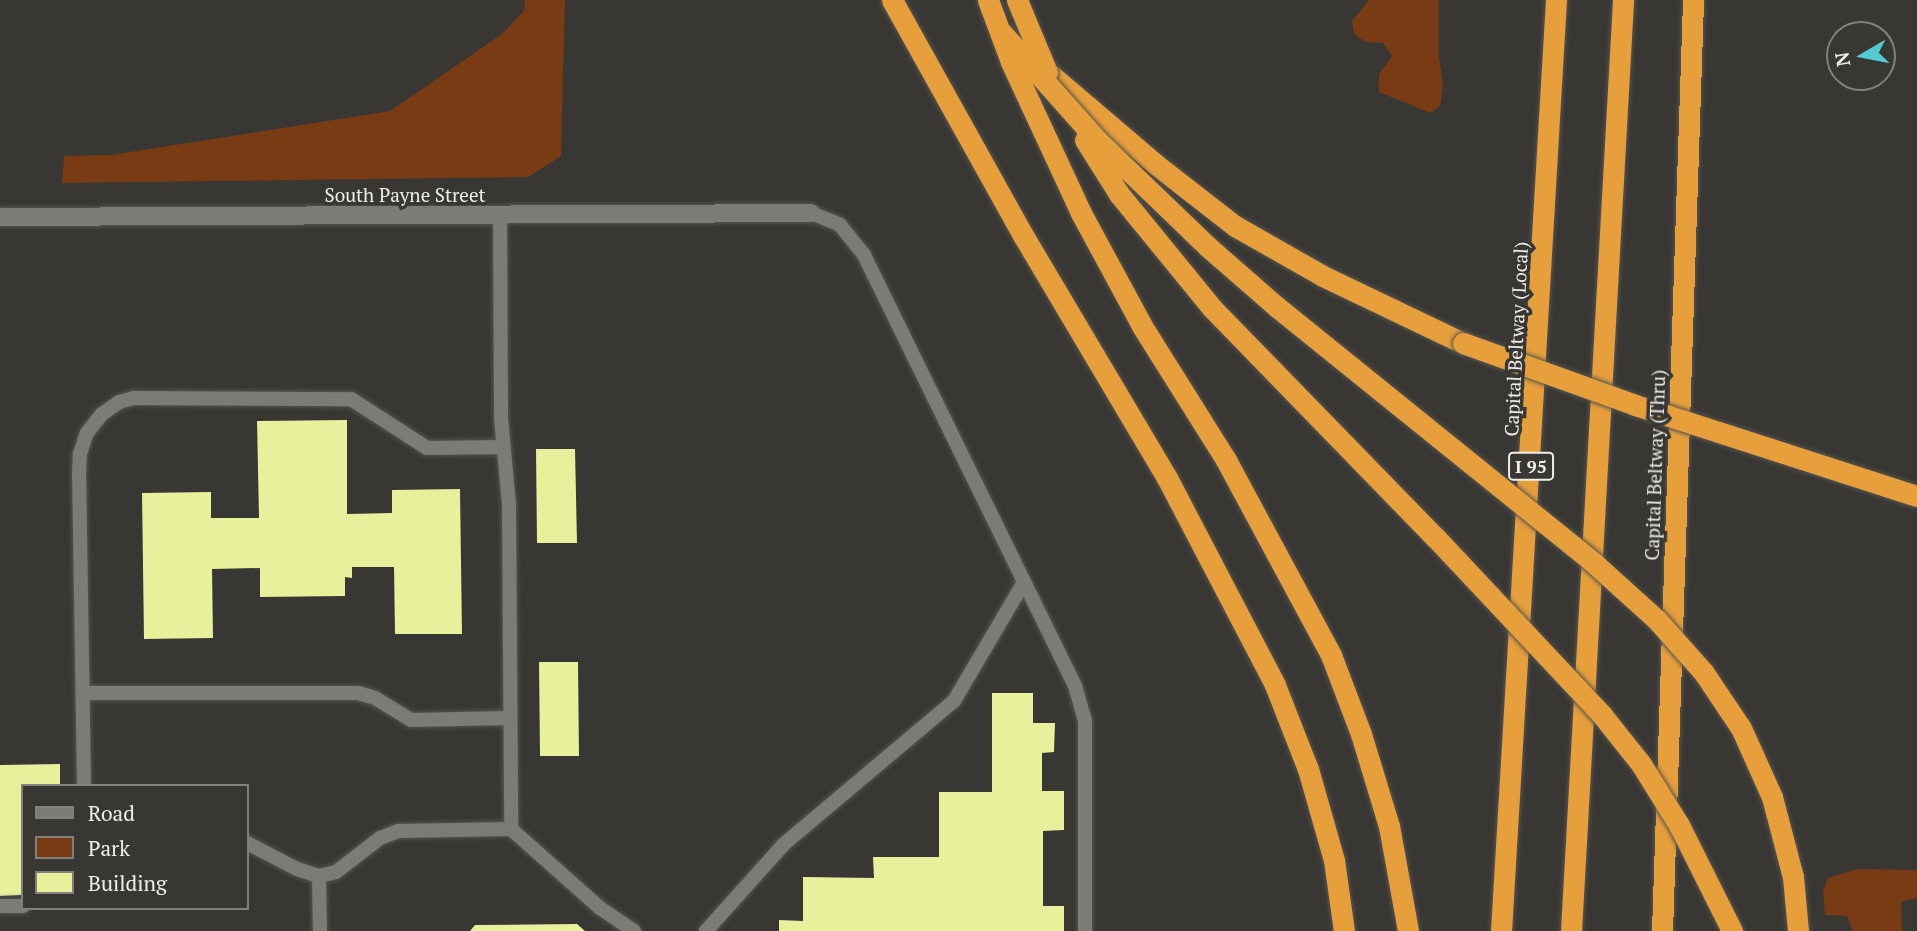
<!DOCTYPE html>
<style>
body{margin:0}
#map{position:relative;width:1917px;height:931px;overflow:hidden;background:#383733;font-family:"PT Serif",serif}
div>[style]{position:absolute}
.green>*{inset:0;background:#793b13}
.building>*{inset:0;background:#e8f09b}
.roads{filter:drop-shadow(0 0 2px #565450) drop-shadow(0 0 2px #565450)}
.service>*{height:14px;margin:-7px;padding:0 7px;transform-origin:7px;border-radius:7px;background:#7d7b76}
.minor>*{height:18px;margin:-9px;padding:0 9px;transform-origin:9px;border-radius:9px;background:#7d7b76}
.motorway>*{height:21px;margin:-10.5px;padding:0 10.5px;transform-origin:10.5px;border-radius:10.5px;background:#e79f3c}
.bridges{filter:drop-shadow(0 0 2px #565450) drop-shadow(0 0 2px #565450)}
.motorway-bridge>*{height:21px;margin:-10.5px;padding:0 10.5px;transform-origin:10.5px;border-radius:10.5px;background:#e79f3c}
span{translate:-50% -50%;white-space:nowrap;text-align:center;line-height:1.15;-webkit-text-stroke:7px #383733;paint-order:stroke}
.shield-label span{padding:2px 5px;background:#383733;border:2px solid;border-radius:5px;-webkit-text-stroke-width:0}
.shield-label{font-size:18px;color:#eeedea;font-weight:700}
.street-label{font-size:19px;color:#eeedea}
.legend{position:absolute;left:21px;top:784px;width:228px;height:126px;box-sizing:border-box;background:#383733;border:2px solid #81807c;margin:0;padding:9px 12px;list-style:none;font-size:21px;color:#eeedea}
.legend li{display:flex;align-items:center;gap:14px;height:35px}
.legend b{width:35px;border:2px solid #81807c}
.north{position:absolute;left:1826px;top:21px;width:70px;height:70px;box-sizing:border-box;background:#383733;border:2px solid #81807c;border-radius:50%;rotate:260deg;font-size:19px;font-weight:700;line-height:28px;text-align:center;color:#eeedea}
.north::after{content:'';display:block;margin:auto;width:24px;height:32px;background:#52ccd0;clip-path:polygon(50% 0,100% 100%,50% 72%,0 100%)}
</style>
<div id="map">
<div class="green">
<div style="clip-path:polygon(525px 0,565px 0,561px 156px,528px 177px,62px 183px,64px 156px,111px 155px,390px 111px,502px 34px,524px 11px)"></div>
<div style="clip-path:polygon(1369px 0,1439px 0,1439px 57px,1443px 87px,1440px 106px,1430px 113px,1379px 92px,1379px 74px,1392px 56px,1383px 43px,1366px 42px,1354px 34px,1352px 21px)"></div>
<div style="clip-path:polygon(1858px 869px,1917px 870px,1917px 898px,1901px 902px,1902px 931px,1853px 931px,1847px 916px,1825px 915px,1823px 891px,1828px 878px)"></div>
</div>
<div class="building">
<div style="clip-path:polygon(347px 420px,347px 514px,392px 513px,392px 490px,460px 489px,462px 634px,395px 634px,394px 567px,352px 567px,352px 578px,345px 577px,345px 596px,260px 597px,260px 568px,212px 569px,213px 638px,144px 639px,142px 493px,211px 492px,211px 518px,259px 518px,257px 421px)"></div>
<div style="clip-path:polygon(536px 449px,575px 449px,577px 543px,537px 543px)"></div>
<div style="clip-path:polygon(539px 662px,578px 662px,579px 756px,540px 756px)"></div>
<div style="clip-path:polygon(992px 693px,1033px 693px,1033px 723px,1055px 723px,1054px 752px,1042px 753px,1042px 791px,1064px 791px,1064px 830px,1043px 831px,1043px 906px,1064px 906px,1064px 931px,779px 931px,779px 920px,803px 921px,803px 877px,874px 878px,873px 857px,939px 857px,939px 792px,992px 792px)"></div>
<div style="clip-path:polygon(60px 764px,60px 786px,23px 786px,23px 895px,0 896px,0 765px)"></div>
<div style="clip-path:polygon(577px 924px,585px 931px,470px 931px,475px 925px)"></div>
</div>
<div class="roads">
<div class="service">
<div style="left:811px;top:213px;width:31px;rotate:22deg"></div>
<div style="left:840px;top:225px;width:38px;rotate:51deg"></div>
<div style="left:864px;top:255px;width:480px;rotate:63.9deg"></div>
<div style="left:1075px;top:686px;width:35px;rotate:74deg"></div>
<div style="left:1085px;top:720px;width:211px;rotate:90deg"></div>
<div style="left:500px;top:216px;width:202px;rotate:89.7deg"></div>
<div style="left:501px;top:418px;width:87px;rotate:84.7deg"></div>
<div style="left:509px;top:505px;width:324px;rotate:89.6deg"></div>
<div style="left:84px;top:693px;width:274px"></div>
<div style="left:358px;top:693px;width:18px;rotate:16deg"></div>
<div style="left:375px;top:698px;width:42px;rotate:31.4deg"></div>
<div style="left:411px;top:720px;width:98px;rotate:-1.2deg"></div>
<div style="left:84px;top:786px;width:309px;rotate:-90.9deg"></div>
<div style="left:79px;top:477px;width:23px;rotate:-88deg"></div>
<div style="left:80px;top:454px;width:22px;rotate:-72deg"></div>
<div style="left:87px;top:433px;width:24px;rotate:-52deg"></div>
<div style="left:102px;top:414px;width:21px;rotate:-35deg"></div>
<div style="left:119px;top:402px;width:16px;rotate:-15deg"></div>
<div style="left:134px;top:398px;width:217px;rotate:0.3deg"></div>
<div style="left:351px;top:399px;width:90px;rotate:32.8deg"></div>
<div style="left:427px;top:448px;width:76px;rotate:-0.8deg"></div>
<div style="left:247px;top:843px;width:56px;rotate:27.5deg"></div>
<div style="left:297px;top:869px;width:23px;rotate:18deg"></div>
<div style="left:319px;top:876px;width:17px;rotate:-13deg"></div>
<div style="left:336px;top:872px;width:56px;rotate:-37.7deg"></div>
<div style="left:380px;top:838px;width:19px;rotate:-21deg"></div>
<div style="left:398px;top:831px;width:113px;rotate:-1deg"></div>
<div style="left:511px;top:829px;width:119px;rotate:41.6deg"></div>
<div style="left:600px;top:908px;width:41px;rotate:34.1deg"></div>
<div style="left:319px;top:876px;width:55px;rotate:89deg"></div>
<div style="left:0;top:906px;width:23px"></div>
<div style="left:706px;top:931px;width:117px;rotate:-48.1deg"></div>
<div style="left:784px;top:844px;width:222px;rotate:-40.1deg"></div>
<div style="left:954px;top:701px;width:138px;rotate:-59.5deg"></div>
</div>
<div class="minor">
<div style="left:0;top:217px;width:811px;rotate:-0.28deg"></div>
</div>
<div class="motorway">
<div style="left:892px;top:0;width:271px;rotate:60.9deg"></div>
<div style="left:1024px;top:237px;width:280px;rotate:59.3deg"></div>
<div style="left:1167px;top:478px;width:233px;rotate:62.4deg"></div>
<div style="left:1275px;top:685px;width:90px;rotate:68.6deg"></div>
<div style="left:1308px;top:769px;width:95px;rotate:74.1deg"></div>
<div style="left:1334px;top:860px;width:72px;rotate:82deg"></div>
<div style="left:1037px;top:63px;width:154px;rotate:40.5deg"></div>
<div style="left:1154px;top:163px;width:103px;rotate:37.9deg"></div>
<div style="left:1235px;top:226px;width:101px;rotate:29.6deg"></div>
<div style="left:1323px;top:276px;width:155px;rotate:25.6deg"></div>
<div style="left:1501px;top:931px;width:933px;rotate:-86.62deg"></div>
<div style="left:1571px;top:931px;width:932px;rotate:-86.8deg"></div>
<div style="left:1662px;top:931px;width:932px;rotate:-88.09deg"></div>
</div>
</div>
<div class="bridges">
<div class="motorway-bridge">
<div style="left:988px;top:0;width:66px;rotate:69.6deg"></div>
<div style="left:1011px;top:62px;width:166px;rotate:65.1deg"></div>
<div style="left:1081px;top:213px;width:128px;rotate:61.6deg"></div>
<div style="left:1142px;top:326px;width:158px;rotate:57.9deg"></div>
<div style="left:1226px;top:460px;width:221px;rotate:61.7deg"></div>
<div style="left:1331px;top:655px;width:85px;rotate:69.2deg"></div>
<div style="left:1361px;top:734px;width:96px;rotate:73.1deg"></div>
<div style="left:1389px;top:826px;width:107px;rotate:79.7deg"></div>
<div style="left:1017px;top:0;width:78px;rotate:67.4deg"></div>
<div style="left:1002px;top:33px;width:143px;rotate:48.4deg"></div>
<div style="left:1097px;top:140px;width:153px;rotate:43.9deg"></div>
<div style="left:1207px;top:246px;width:93px;rotate:41.1deg"></div>
<div style="left:1277px;top:307px;width:409px;rotate:38.9deg"></div>
<div style="left:1595px;top:564px;width:84px;rotate:42.1deg"></div>
<div style="left:1657px;top:620px;width:71px;rotate:48.4deg"></div>
<div style="left:1704px;top:673px;width:66px;rotate:56.1deg"></div>
<div style="left:1741px;top:728px;width:76px;rotate:65.8deg"></div>
<div style="left:1772px;top:797px;width:83px;rotate:75.3deg"></div>
<div style="left:1793px;top:877px;width:54px;rotate:84.7deg"></div>
<div style="left:1085px;top:140px;width:64px;rotate:57.8deg"></div>
<div style="left:1119px;top:194px;width:147px;rotate:50.8deg"></div>
<div style="left:1212px;top:308px;width:320px;rotate:45.8deg"></div>
<div style="left:1435px;top:537px;width:244px;rotate:46.8deg"></div>
<div style="left:1602px;top:715px;width:63px;rotate:51.5deg"></div>
<div style="left:1641px;top:764px;width:72px;rotate:58.1deg"></div>
<div style="left:1679px;top:825px;width:119px;rotate:63.4deg"></div>
<div style="left:1463px;top:343px;width:183px;rotate:19.8deg"></div>
<div style="left:1635px;top:405px;width:296px;rotate:17.9deg"></div>
</div>
</div>
<div class="shield-label">
<span style="left:1531px;top:466px">I 95</span>
</div>
<div class="street-label">
<span style="left:405px;top:195px">South Payne Street</span>
<span style="left:1516px;top:339px;rotate:-87deg">Capital Beltway (Local)</span>
<span style="left:1655px;top:465px;rotate:-88deg">Capital Beltway (Thru)</span>
</div>
<ul class="legend">
<li><b style="height:9px;background:#7d7b76"></b>Road</li>
<li><b style="height:19px;background:#793b13"></b>Park</li>
<li><b style="height:19px;background:#e8f09b"></b>Building</li>
</ul>
<div class="north">N</div>
</div>
